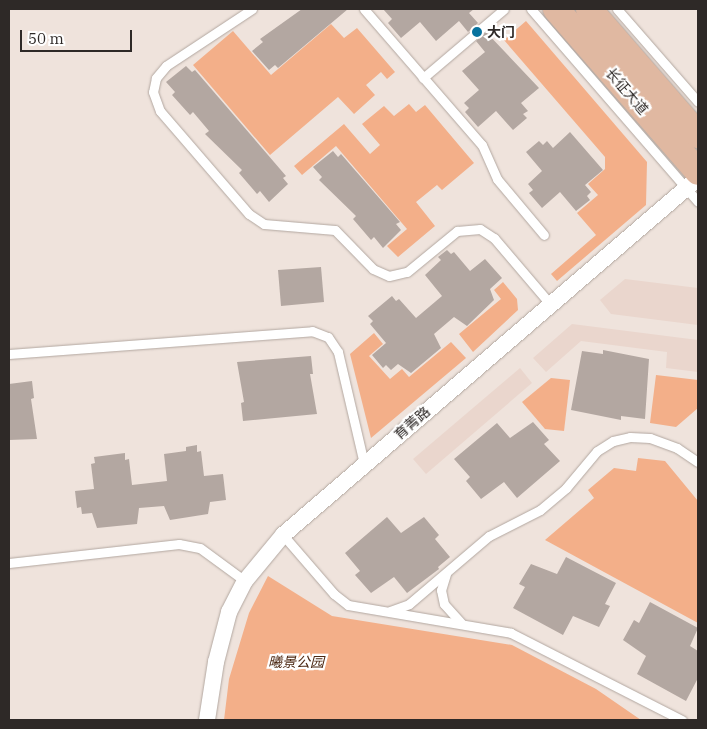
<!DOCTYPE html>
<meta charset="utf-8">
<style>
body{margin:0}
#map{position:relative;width:707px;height:729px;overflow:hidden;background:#efe3dc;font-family:"IBM Plex Serif","Noto Sans SC",serif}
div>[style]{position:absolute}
.built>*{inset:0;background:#ead6cd}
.green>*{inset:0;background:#f3af89}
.building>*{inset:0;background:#b3a7a1}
.roads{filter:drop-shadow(0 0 1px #b2a7a0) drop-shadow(0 0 1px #b2a7a0)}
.lane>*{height:9px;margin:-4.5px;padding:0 4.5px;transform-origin:4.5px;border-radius:4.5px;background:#fff}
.street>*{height:16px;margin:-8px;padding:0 8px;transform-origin:8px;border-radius:8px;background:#fff}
.primary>*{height:26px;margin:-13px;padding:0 13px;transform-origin:13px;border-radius:13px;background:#e0b8a1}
.dots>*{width:14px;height:14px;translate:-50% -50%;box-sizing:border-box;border:2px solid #fff;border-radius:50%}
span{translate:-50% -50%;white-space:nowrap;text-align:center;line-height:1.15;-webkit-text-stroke:4.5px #fff;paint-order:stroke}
.poi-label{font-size:14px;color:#2e2927;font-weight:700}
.left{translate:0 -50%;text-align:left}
.street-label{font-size:14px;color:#2e2927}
.park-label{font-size:14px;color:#4c2813;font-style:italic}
.frame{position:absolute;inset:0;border:10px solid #2e2927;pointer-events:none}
.scale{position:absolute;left:20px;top:30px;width:112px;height:22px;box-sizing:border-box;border:2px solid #2e2927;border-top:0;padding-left:6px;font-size:15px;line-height:18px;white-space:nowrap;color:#2e2927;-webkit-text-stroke:4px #fff;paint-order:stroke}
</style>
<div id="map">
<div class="built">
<div style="clip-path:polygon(625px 279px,698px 288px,698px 325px,611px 314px,600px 300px)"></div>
<div style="clip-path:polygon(572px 324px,698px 340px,698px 372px,666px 368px,667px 352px,581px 341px,546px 372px,533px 358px)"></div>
<div style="clip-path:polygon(520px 368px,532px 383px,426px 474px,413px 459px)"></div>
</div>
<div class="green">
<div style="clip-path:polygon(526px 21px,647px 162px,646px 205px,557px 281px,551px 274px,596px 235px,577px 213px,598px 195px,588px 184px,605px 169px,605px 157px,504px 40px)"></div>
<div style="clip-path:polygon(331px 24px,344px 38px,357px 28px,395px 72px,387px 79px,381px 72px,366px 85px,375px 95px,354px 114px,338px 97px,270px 155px,193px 65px,233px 31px,271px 75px)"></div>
<div style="clip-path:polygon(409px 104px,416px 112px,425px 105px,474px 163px,442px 190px,437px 185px,416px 202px,435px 226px,398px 257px,387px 246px,407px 229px,336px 146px,302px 175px,294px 166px,344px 124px,370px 154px,380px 145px,362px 124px,384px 106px,394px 116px)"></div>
<div style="clip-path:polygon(503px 282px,517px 299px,518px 310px,473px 352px,459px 334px,501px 299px,494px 290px)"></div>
<div style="clip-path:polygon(374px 333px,383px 344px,369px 356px,390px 379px,402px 369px,409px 377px,451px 342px,466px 358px,371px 438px,350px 354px)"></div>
<div style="clip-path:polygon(656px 375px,698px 380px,698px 408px,676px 427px,650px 423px)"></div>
<div style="clip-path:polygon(551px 378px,570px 380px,564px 431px,545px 429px,522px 402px)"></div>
<div style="clip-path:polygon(638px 458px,665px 461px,698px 501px,698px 623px,545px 540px,594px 498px,588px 490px,614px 468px,636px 471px)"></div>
<div style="clip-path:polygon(268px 576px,332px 616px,512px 645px,596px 689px,641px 720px,224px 720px,229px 679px,249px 613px)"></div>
</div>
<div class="building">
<div style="clip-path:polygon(302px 9px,348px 9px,278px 68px,275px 65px,269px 70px,252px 51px,263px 42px,260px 39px)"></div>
<div style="clip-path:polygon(383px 9px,474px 9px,469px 13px,478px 23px,468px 32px,459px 21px,436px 41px,420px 22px,401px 38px,388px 23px,392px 19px)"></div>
<div style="clip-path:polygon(486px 32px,539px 88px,521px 103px,528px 111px,523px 114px,527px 118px,513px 130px,496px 111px,478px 127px,465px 112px,469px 108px,464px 103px,479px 90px,462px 71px,485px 52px,476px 41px)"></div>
<div style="clip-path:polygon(186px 66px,192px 72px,195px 70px,286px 176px,283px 178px,288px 184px,269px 202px,260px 191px,257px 194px,239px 173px,242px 170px,205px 134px,209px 131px,193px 112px,190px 115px,172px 95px,175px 92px,166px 82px)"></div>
<div style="clip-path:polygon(570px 132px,603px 170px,585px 185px,591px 192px,587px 196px,590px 200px,576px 211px,560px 192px,542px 208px,529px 193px,533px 190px,528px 184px,542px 171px,526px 152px,539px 141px,543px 145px,547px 141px,553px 148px)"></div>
<div style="clip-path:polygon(333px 151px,338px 157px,341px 154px,400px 222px,396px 224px,401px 230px,383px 248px,374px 237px,371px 240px,353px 219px,356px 216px,319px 180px,322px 177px,313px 167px)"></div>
<div style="clip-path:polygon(447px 250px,451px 254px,454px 252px,470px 271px,485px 259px,502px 278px,490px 289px,494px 300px,467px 326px,454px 317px,434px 334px,441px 348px,411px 373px,398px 364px,391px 370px,386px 365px,383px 368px,372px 355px,386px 343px,370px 324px,373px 321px,368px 316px,392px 296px,396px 301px,399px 299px,416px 318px,442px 296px,425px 275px,441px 260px,438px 257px)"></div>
<div style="clip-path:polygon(321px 267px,324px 302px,281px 306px,278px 270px)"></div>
<div style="clip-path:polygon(603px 350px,649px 359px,645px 419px,621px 416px,621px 420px,571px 410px,582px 351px,603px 354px)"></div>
<div style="clip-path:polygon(311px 356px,313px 374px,310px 374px,317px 414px,243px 421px,241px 403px,244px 402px,237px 362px)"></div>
<div style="clip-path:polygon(32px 381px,34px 398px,31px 399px,37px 439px,9px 440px,9px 384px)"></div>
<div style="clip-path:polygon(533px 422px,549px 440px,544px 444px,560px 461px,517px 498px,504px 482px,481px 499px,466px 481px,470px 477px,454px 459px,497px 423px,510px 438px)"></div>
<div style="clip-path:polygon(197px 445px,197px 452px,201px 451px,204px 476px,223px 474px,226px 500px,210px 502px,208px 514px,170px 520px,164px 506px,139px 508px,137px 524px,97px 528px,92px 513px,82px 514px,81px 507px,77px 508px,75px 491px,94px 489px,91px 464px,95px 463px,94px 457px,125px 453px,125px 460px,129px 459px,132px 485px,167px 481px,164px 454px,186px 451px,186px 447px)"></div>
<div style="clip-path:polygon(387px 517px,401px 533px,424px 517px,439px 535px,435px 539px,450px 557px,438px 567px,439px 569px,407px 593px,394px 577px,371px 593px,355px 575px,360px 571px,345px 553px)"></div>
<div style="clip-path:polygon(566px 557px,616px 583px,605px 604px,610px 606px,599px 627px,573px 616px,563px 635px,513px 608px,525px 587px,519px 584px,531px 564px,557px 574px)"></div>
<div style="clip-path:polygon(650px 602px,698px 628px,690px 646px,698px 651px,698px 678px,686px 701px,637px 674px,646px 656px,623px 640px,634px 620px,639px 623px)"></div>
</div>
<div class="roads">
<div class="lane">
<div style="left:252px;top:9px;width:103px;rotate:146.5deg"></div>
<div style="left:166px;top:66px;width:16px;rotate:130deg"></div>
<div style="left:156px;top:78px;width:14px;rotate:102deg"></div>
<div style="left:153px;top:92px;width:20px;rotate:70deg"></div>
<div style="left:160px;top:111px;width:136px;rotate:49.2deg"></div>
<div style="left:249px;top:214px;width:18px;rotate:34deg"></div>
<div style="left:264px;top:224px;width:71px;rotate:4.8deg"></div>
<div style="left:335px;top:230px;width:54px;rotate:45.7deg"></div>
<div style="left:373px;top:269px;width:17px;rotate:24deg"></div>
<div style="left:389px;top:276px;width:18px;rotate:-13deg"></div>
<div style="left:407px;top:272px;width:65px;rotate:-39.4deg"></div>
<div style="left:457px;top:231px;width:23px;rotate:-5deg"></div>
<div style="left:480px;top:229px;width:17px;rotate:33deg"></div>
<div style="left:494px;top:238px;width:88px;rotate:49.6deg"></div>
<div style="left:364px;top:9px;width:180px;rotate:49.1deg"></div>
<div style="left:482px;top:145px;width:37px;rotate:66deg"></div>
<div style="left:497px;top:179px;width:73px;rotate:50deg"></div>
<div style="left:531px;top:9px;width:255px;rotate:49.1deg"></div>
<div style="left:617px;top:9px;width:123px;rotate:48.9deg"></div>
<div style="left:423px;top:78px;width:106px;rotate:-40.4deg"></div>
<div style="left:9px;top:354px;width:304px;rotate:-4.3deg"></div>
<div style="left:312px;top:331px;width:17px;rotate:21deg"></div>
<div style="left:328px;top:337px;width:18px;rotate:56deg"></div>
<div style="left:338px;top:352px;width:115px;rotate:76.9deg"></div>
<div style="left:283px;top:535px;width:78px;rotate:49.2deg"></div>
<div style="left:334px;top:594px;width:18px;rotate:38deg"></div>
<div style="left:348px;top:605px;width:165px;rotate:9.7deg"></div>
<div style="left:511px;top:633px;width:192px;rotate:27deg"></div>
<div style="left:9px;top:563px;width:171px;rotate:-6.4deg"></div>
<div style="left:179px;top:544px;width:21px;rotate:11deg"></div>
<div style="left:200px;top:548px;width:56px;rotate:36.3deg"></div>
<div style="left:446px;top:574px;width:17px;rotate:107deg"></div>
<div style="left:441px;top:590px;width:14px;rotate:78deg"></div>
<div style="left:444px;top:604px;width:25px;rotate:48deg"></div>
<div style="left:390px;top:611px;width:20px;rotate:-20deg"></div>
<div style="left:409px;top:604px;width:105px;rotate:-40.4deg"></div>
<div style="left:489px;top:536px;width:57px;rotate:-27deg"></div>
<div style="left:540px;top:510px;width:34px;rotate:-40deg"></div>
<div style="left:566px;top:488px;width:48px;rotate:-50deg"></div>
<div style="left:597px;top:451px;width:19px;rotate:-32deg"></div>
<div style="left:613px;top:441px;width:17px;rotate:-13deg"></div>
<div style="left:630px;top:437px;width:20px;rotate:3deg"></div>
<div style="left:650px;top:438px;width:29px;rotate:20deg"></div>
<div style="left:677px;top:448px;width:25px;rotate:34deg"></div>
</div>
<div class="street">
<div style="left:207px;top:720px;width:59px;rotate:-81.2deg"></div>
<div style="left:216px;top:662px;width:52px;rotate:-75.4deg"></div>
<div style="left:229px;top:612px;width:35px;rotate:-63deg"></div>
<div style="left:245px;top:581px;width:60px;rotate:-50.4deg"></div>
<div style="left:283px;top:535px;width:547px;rotate:-40.7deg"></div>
</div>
<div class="primary">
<div style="left:556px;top:9px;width:216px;rotate:48.9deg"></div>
<div style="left:589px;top:9px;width:167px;rotate:49.1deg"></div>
</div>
</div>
<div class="dots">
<div style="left:477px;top:32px;background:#07729e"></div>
</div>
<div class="poi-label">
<span class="left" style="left:487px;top:32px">大门</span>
</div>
<div class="street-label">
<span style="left:627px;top:91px;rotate:49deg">长征大道</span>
<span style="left:412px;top:423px;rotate:-41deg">育菁路</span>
</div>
<div class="park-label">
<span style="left:296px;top:662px">曦景公园</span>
</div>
<div class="frame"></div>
<div class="scale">50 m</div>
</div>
